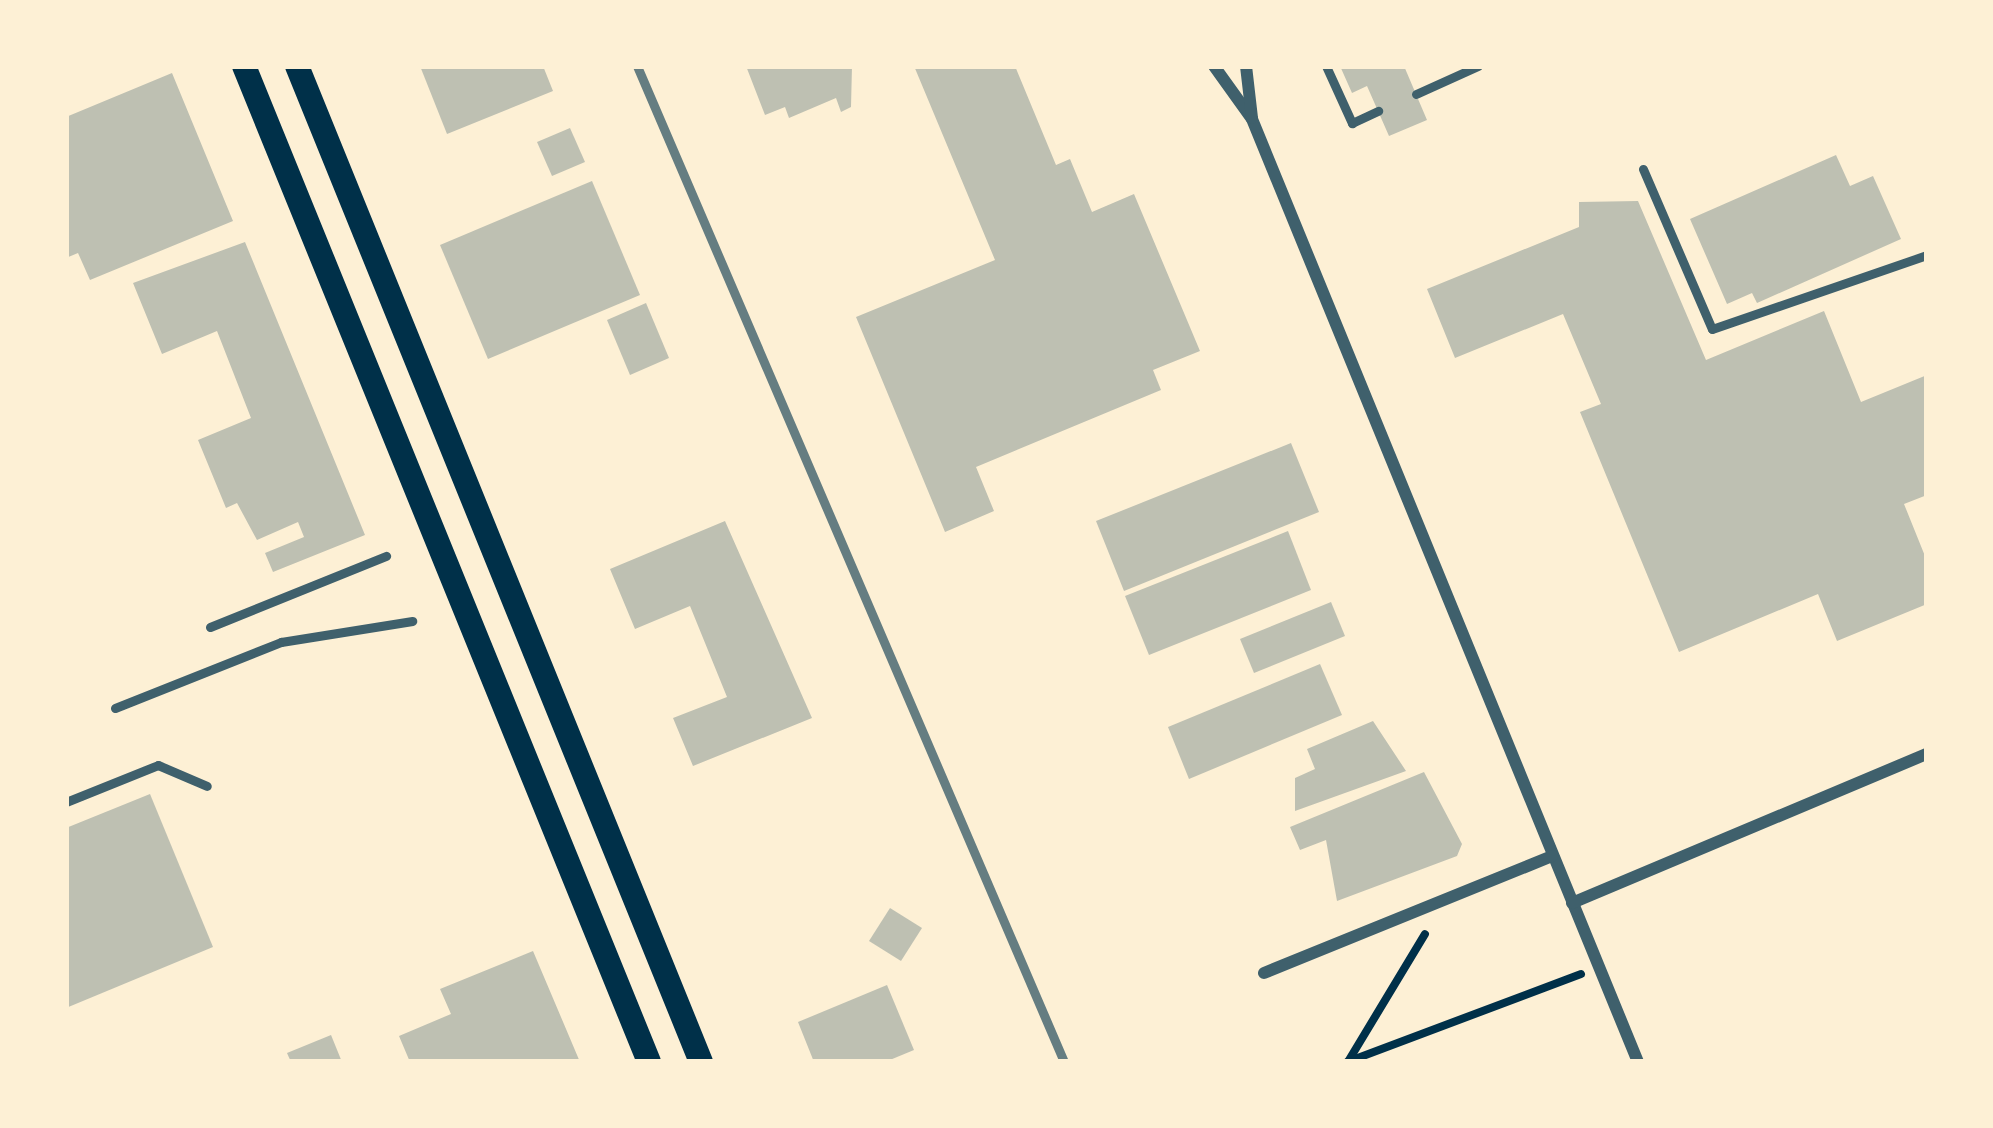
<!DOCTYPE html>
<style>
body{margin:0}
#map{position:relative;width:1993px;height:1128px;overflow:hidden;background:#fdf0d5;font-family:Ubuntu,sans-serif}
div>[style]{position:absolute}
.building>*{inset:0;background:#bec0b2}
.path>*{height:8px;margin:-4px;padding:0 4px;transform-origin:4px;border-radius:4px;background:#003049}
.service>*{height:9px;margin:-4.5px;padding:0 4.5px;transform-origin:4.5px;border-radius:4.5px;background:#3f606c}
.minor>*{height:12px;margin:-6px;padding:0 6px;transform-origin:6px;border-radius:6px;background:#3f606c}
.secondary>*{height:24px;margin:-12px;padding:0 12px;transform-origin:12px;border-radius:12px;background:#003049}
.rail>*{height:9px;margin:-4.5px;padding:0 4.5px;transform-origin:4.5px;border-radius:4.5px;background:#657d81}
span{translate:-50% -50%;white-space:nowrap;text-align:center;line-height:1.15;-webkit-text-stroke:12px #fdf0d5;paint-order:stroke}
.frame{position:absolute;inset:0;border:69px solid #fdf0d5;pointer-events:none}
</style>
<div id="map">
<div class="building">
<div style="clip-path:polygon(420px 66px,543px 66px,553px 91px,447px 134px)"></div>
<div style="clip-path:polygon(746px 66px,852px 66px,851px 107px,841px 112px,836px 98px,789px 118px,785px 107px,765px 115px)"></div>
<div style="clip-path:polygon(914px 66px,1015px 66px,1056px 165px,1070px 159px,1092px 212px,1134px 194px,1200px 351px,1153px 370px,1161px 390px,976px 467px,994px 511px,945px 532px,856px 317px,995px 260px)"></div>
<div style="clip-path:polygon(1340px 66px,1404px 66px,1427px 120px,1389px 136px,1367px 86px,1352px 93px)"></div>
<div style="clip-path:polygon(172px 73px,233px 221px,90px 280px,78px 253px,66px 258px,66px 117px)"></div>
<div style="clip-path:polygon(570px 128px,585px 162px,552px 176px,537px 142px)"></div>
<div style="clip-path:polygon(1836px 155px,1850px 186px,1873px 176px,1901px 239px,1757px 303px,1752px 293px,1727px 304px,1690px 219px)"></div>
<div style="clip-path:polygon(592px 181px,640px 295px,488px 359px,440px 245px)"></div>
<div style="clip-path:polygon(1638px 201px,1706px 360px,1824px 311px,1861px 402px,1927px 375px,1927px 495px,1904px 504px,1927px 561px,1927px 604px,1837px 641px,1818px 594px,1679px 652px,1580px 412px,1601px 404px,1563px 314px,1455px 358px,1427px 289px,1579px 227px,1579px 202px)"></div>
<div style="clip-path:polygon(245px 242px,365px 535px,273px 572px,265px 553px,304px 537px,298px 522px,257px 540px,237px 503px,226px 508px,198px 440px,251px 418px,217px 331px,162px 354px,133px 283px)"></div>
<div style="clip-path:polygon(646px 303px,669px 358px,630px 375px,607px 320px)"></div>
<div style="clip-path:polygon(1291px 443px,1319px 512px,1124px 591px,1096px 521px)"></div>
<div style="clip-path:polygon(725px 521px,812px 718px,693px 766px,673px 718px,727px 697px,690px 606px,635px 629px,610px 569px)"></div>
<div style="clip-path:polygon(1288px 531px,1311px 590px,1149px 655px,1125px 596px)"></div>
<div style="clip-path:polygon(1331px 602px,1345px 636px,1254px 673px,1240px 639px)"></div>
<div style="clip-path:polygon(1320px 664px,1342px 715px,1189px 779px,1168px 727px)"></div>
<div style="clip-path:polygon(1373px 721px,1406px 771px,1295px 811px,1295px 778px,1315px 769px,1307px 749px)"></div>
<div style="clip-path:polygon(1424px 772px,1462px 844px,1457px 856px,1337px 901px,1326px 840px,1300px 850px,1290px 827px)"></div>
<div style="clip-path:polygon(150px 794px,213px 947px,66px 1008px,66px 828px)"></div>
<div style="clip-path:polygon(890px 908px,922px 928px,901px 961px,869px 941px)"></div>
<div style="clip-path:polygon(533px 951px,580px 1062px,410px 1062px,399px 1036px,451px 1014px,440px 989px)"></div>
<div style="clip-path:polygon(887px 985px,914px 1050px,885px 1062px,814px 1062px,798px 1022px)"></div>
<div style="clip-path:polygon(331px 1035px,342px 1062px,291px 1062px,287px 1053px)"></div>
</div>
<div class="path">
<div style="left:1349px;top:1060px;width:147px;rotate:-58.9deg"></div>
<div style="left:1347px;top:1062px;width:250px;rotate:-20.6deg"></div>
</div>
<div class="service">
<div style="left:1326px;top:66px;width:63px;rotate:65.5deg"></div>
<div style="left:1352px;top:123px;width:29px;rotate:-25deg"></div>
<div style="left:1416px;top:94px;width:68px;rotate:-24.3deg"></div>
<div style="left:1643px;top:169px;width:174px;rotate:66.7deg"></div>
<div style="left:1712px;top:329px;width:227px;rotate:-19deg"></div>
<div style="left:210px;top:627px;width:190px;rotate:-22deg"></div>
<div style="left:115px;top:708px;width:179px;rotate:-21.7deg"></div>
<div style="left:281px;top:642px;width:133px;rotate:-9.1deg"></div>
<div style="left:66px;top:802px;width:99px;rotate:-21.9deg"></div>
<div style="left:158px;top:765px;width:53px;rotate:23.2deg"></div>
</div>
<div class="minor">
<div style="left:1214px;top:66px;width:65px;rotate:54.4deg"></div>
<div style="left:1252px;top:119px;width:1019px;rotate:67.74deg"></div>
<div style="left:1246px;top:66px;width:52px;rotate:83.4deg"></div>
<div style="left:1572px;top:903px;width:385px;rotate:-22.8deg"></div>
<div style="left:1264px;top:973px;width:311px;rotate:-22.1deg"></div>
</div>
<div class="secondary">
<div style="left:244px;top:66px;width:1075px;rotate:67.87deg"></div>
<div style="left:297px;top:66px;width:1075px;rotate:67.92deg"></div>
</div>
<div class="rail">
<div style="left:637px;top:66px;width:1084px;rotate:66.79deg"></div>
</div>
<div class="frame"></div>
</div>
